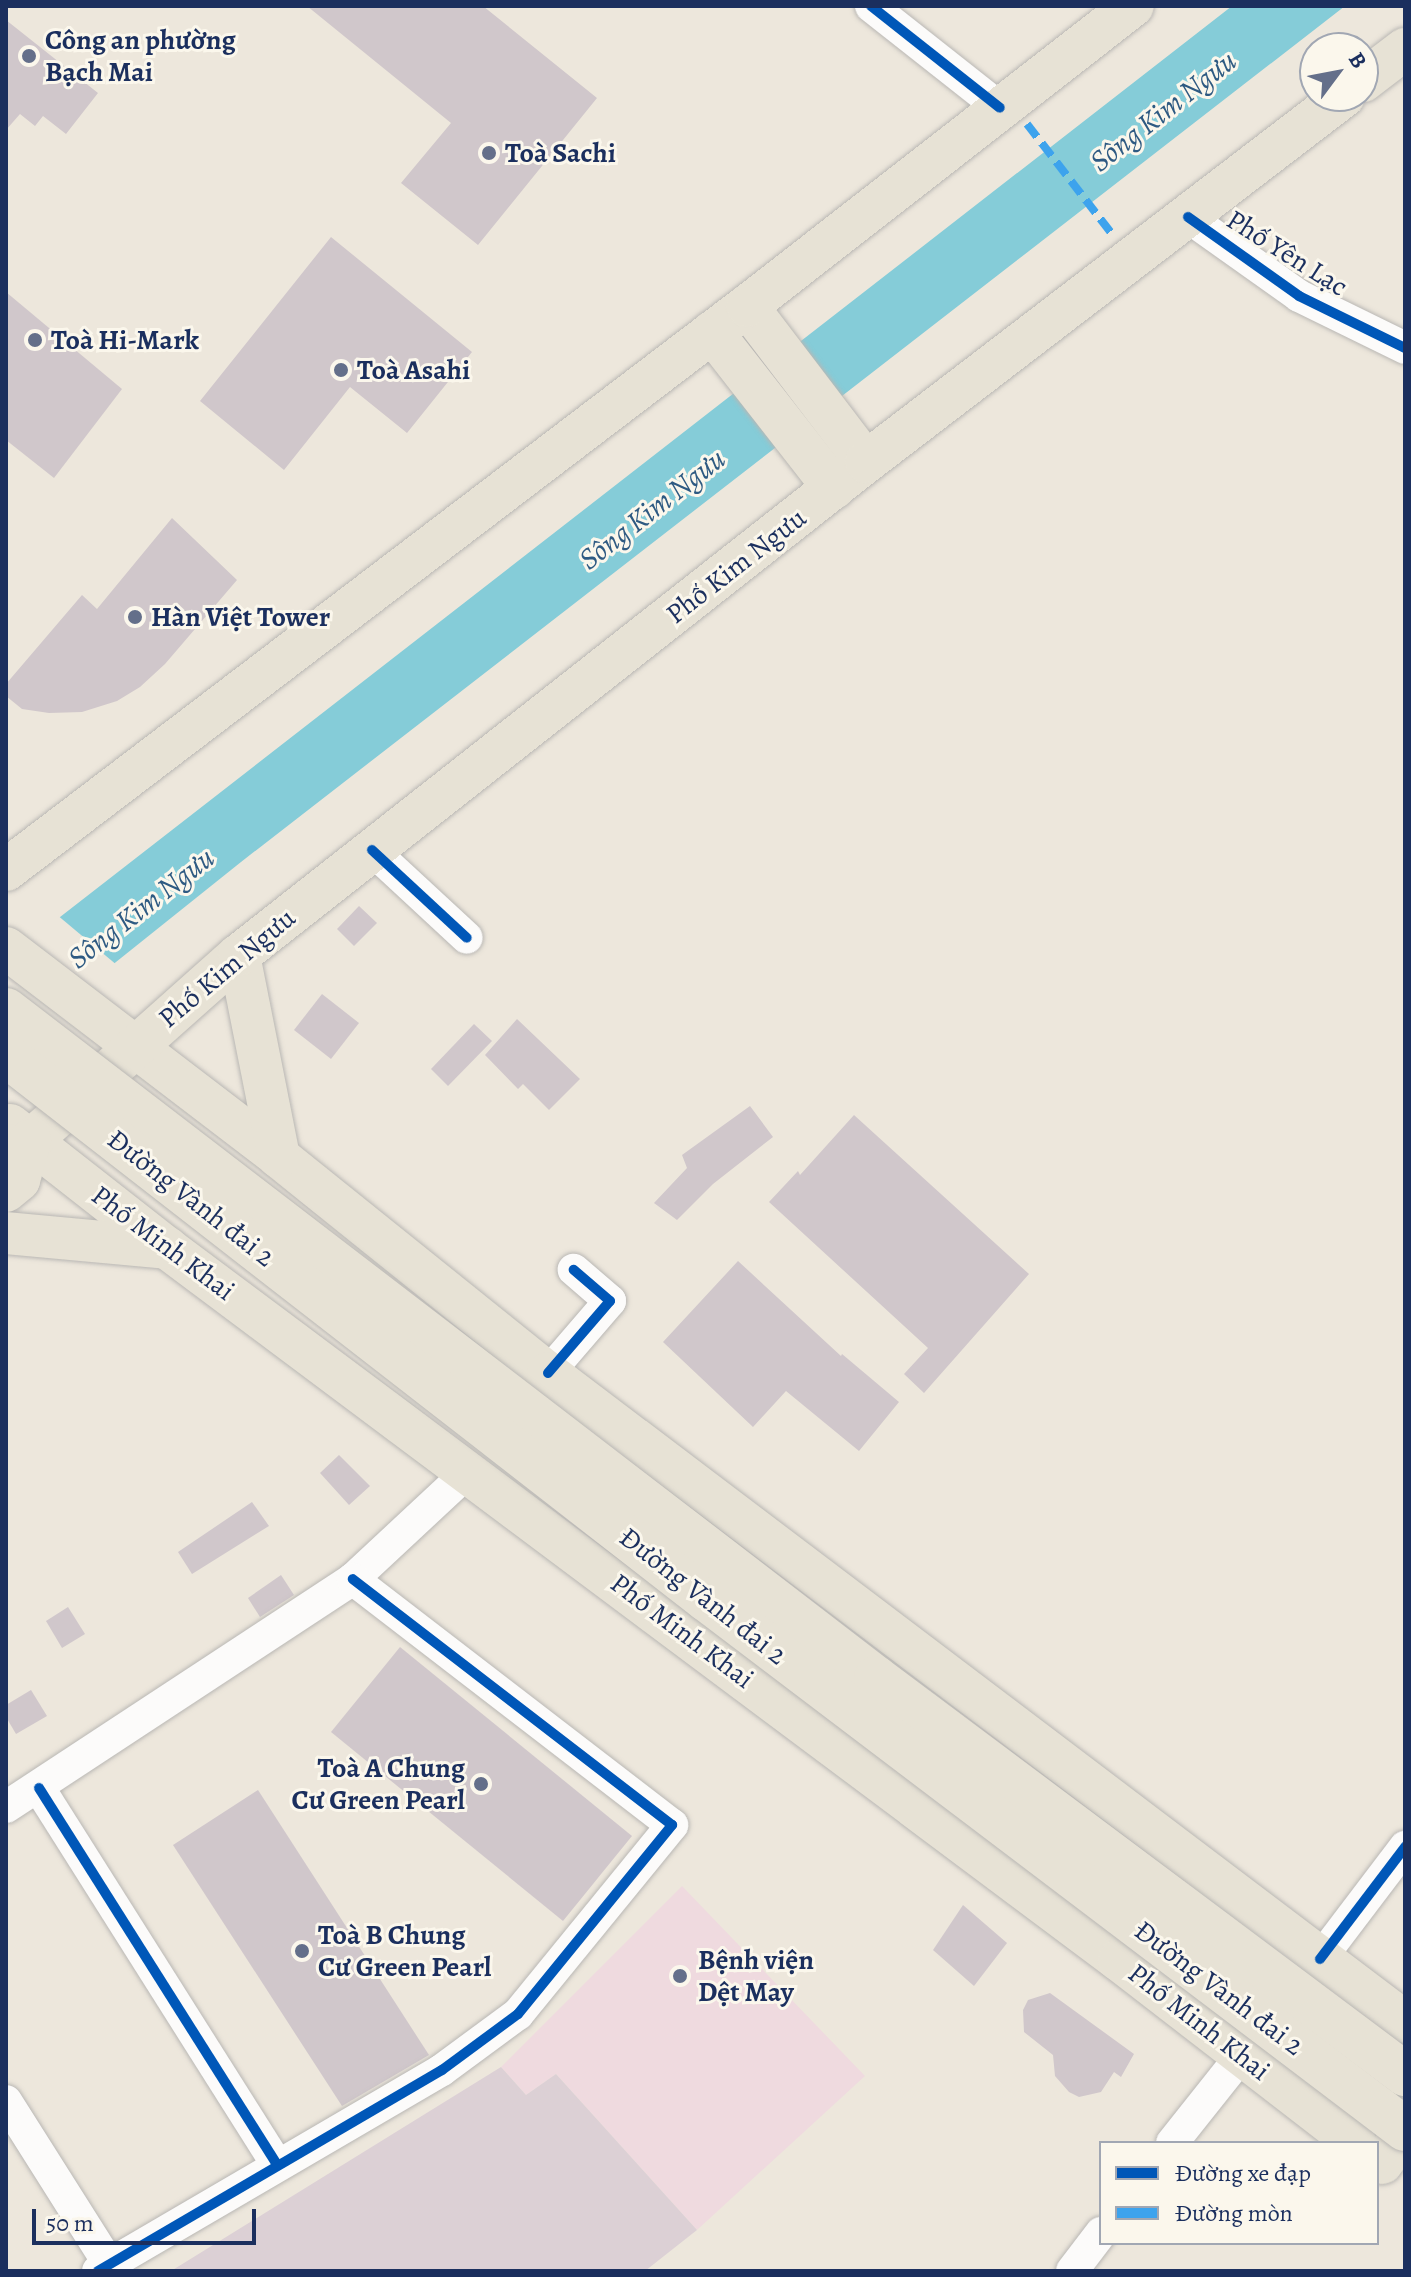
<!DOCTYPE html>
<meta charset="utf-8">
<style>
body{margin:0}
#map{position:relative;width:1411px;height:2277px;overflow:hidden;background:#ede7dc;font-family:Alegreya,serif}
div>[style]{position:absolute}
.built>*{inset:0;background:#efdadf}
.industrial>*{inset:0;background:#dcd0d5}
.water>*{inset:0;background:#85ccd8}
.pier>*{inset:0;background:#ede7dc}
.building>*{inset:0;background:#d0c7cb}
.roads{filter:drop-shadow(0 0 2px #b9b7b4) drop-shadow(0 0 2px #b9b7b4)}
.minor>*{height:32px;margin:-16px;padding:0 16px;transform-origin:16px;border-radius:16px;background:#fcfbfa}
.major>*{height:42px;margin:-21px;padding:0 21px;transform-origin:21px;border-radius:21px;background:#e7e2d5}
.bridges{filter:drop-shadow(0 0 2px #b9b7b4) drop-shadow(0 0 2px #b9b7b4)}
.highway-bridge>*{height:44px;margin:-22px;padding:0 22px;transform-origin:22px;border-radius:22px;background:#e7e2d5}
.quiet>*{height:8px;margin-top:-4px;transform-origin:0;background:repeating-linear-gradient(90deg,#3da3ed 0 16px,transparent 0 24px)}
.cycleway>*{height:10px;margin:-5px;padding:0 5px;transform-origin:5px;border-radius:5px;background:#0057b8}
.dots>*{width:22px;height:22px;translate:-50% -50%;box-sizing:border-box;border:4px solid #fbf7ec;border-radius:50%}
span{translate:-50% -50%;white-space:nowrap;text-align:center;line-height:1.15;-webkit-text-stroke:6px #fbf7ec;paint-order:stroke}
.poi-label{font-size:28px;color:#1b2f5e;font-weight:700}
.left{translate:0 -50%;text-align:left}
.right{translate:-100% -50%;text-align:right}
.street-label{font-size:28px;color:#1b2f5e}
.water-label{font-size:30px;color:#2e5a82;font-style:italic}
.frame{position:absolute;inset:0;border:8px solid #1b2f5e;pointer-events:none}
.legend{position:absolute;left:1099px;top:2141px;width:280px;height:104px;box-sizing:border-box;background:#fbf7ec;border:2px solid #a1a7b3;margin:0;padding:10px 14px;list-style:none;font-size:24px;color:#1b2f5e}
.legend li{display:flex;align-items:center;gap:16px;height:40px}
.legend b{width:40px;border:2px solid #a1a7b3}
.north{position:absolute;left:1299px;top:32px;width:80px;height:80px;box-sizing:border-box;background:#fbf7ec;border:2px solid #a1a7b3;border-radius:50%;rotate:58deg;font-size:22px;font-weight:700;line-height:32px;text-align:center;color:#1b2f5e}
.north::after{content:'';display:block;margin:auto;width:28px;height:36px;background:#646f8a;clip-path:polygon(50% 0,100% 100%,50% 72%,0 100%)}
.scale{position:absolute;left:32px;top:2209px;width:224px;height:36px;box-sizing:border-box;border:4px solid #1b2f5e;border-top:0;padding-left:10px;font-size:24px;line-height:28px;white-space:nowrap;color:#1b2f5e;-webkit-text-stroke:6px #fbf7ec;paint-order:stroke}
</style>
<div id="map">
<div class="built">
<div style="clip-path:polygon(682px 1886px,865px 2076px,697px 2230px,556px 2074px,526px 2095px,501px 2067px)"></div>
</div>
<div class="industrial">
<div style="clip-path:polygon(501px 2067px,526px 2095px,556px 2074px,697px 2230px,645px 2271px,171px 2271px)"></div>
</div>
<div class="water">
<div style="clip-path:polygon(1232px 6px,1345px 6px,241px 862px,6px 1050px,6px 959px)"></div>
</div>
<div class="pier">
<div style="clip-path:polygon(56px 914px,118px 966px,6px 1054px,6px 954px)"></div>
</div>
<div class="building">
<div style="clip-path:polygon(307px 6px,483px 6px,597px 98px,478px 245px,401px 183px,451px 123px)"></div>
<div style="clip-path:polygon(6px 20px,98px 93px,66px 134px,43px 116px,35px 126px,20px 114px,6px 130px)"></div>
<div style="clip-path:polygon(331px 237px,472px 352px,407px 433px,350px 387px,284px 470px,200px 401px)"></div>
<div style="clip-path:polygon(6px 292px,122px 389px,54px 478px,6px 440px)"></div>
<div style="clip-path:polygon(172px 518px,237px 580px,165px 664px,140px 687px,117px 701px,82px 712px,49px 713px,22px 709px,6px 696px,6px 684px,82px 595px,97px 609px)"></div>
<div style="clip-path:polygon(359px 906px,377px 923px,354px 946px,337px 929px)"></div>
<div style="clip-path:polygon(322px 994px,359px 1023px,331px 1059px,294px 1030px)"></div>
<div style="clip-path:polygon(517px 1019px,580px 1079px,549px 1110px,523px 1084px,518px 1089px,485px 1055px)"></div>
<div style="clip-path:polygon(474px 1024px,492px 1041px,448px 1086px,431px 1069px)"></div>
<div style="clip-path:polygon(750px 1106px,773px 1137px,713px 1184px,677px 1220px,654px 1203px,687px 1168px,682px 1155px)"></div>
<div style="clip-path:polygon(854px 1115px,1029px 1274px,924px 1393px,904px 1374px,928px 1348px,769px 1202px,798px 1171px,800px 1175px)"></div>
<div style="clip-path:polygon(738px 1261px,841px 1356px,842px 1354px,899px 1402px,859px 1451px,786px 1391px,753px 1427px,663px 1342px)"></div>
<div style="clip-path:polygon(339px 1455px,370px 1486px,349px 1505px,320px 1473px)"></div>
<div style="clip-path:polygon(252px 1502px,269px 1526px,192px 1574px,178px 1552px)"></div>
<div style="clip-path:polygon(281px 1575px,294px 1595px,260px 1617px,248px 1598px)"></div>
<div style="clip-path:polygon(68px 1607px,85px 1634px,62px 1648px,46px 1621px)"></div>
<div style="clip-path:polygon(400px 1647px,632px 1836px,563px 1921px,331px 1732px)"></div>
<div style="clip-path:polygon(31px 1690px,47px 1716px,16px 1734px,6px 1717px,6px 1705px)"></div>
<div style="clip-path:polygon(258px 1790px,429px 2055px,342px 2106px,173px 1845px)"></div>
<div style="clip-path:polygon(963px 1905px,1007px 1943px,974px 1986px,933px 1950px)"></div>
<div style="clip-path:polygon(1050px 1993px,1134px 2054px,1121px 2077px,1114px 2072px,1101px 2092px,1079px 2097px,1069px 2092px,1055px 2076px,1053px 2055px,1024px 2032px,1023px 2010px,1028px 2000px)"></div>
</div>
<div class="roads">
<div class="minor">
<div style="left:871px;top:6px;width:164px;rotate:38.3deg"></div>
<div style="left:1188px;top:217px;width:136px;rotate:35.4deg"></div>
<div style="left:1299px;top:296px;width:118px;rotate:26.1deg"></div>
<div style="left:372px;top:850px;width:129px;rotate:42.8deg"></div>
<div style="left:548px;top:1373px;width:95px;rotate:-49.3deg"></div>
<div style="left:610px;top:1301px;width:48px;rotate:-139.3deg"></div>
<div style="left:39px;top:1788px;width:446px;rotate:57.7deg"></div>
<div style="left:6px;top:1807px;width:415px;rotate:-33.3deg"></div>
<div style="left:353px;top:1579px;width:158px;rotate:-43deg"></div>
<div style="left:1320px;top:1959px;width:141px;rotate:-52.8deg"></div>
<div style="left:6px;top:2101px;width:193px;rotate:57.7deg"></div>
<div style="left:1172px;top:2143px;width:112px;rotate:-51.5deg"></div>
<div style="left:98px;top:2271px;width:398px;rotate:-30.3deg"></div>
<div style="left:442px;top:2070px;width:94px;rotate:-36.4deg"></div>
<div style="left:518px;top:2014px;width:244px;rotate:-50.8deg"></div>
<div style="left:672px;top:1825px;width:403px;rotate:-142.4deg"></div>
<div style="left:1072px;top:2271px;width:48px;rotate:-52.7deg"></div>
</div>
<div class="major">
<div style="left:1363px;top:81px;width:53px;rotate:-37.3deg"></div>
<div style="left:747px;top:306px;width:196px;rotate:52.7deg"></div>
<div style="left:712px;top:332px;width:198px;rotate:52deg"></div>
<div style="left:6px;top:870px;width:931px;rotate:-37.28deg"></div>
<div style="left:747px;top:306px;width:489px;rotate:-37.9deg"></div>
<div style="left:6px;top:948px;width:344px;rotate:37.4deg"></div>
<div style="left:279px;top:1157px;width:345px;rotate:38.8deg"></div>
<div style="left:548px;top:1373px;width:1075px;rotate:37.14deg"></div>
<div style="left:239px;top:955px;width:206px;rotate:78.8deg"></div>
<div style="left:10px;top:1125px;width:199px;rotate:38.1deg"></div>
<div style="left:167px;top:1248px;width:1189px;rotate:36.79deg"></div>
<div style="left:1119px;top:1960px;width:299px;rotate:37.7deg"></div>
<div style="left:6px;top:1148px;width:25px;rotate:-16deg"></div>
<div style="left:30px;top:1141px;width:280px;rotate:-41.7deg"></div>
<div style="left:239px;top:955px;width:798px;rotate:-38.18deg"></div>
<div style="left:866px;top:462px;width:602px;rotate:-37.44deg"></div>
<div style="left:6px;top:1191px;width:17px;rotate:-40deg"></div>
<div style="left:19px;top:1180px;width:41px;rotate:-74.2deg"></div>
<div style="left:6px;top:1233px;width:162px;rotate:5.3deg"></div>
<div style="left:1382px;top:2163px;width:39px;rotate:-54deg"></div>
</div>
</div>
<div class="bridges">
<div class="highway-bridge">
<div style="left:6px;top:1010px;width:1097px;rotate:37.52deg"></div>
<div style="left:876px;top:1678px;width:661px;rotate:36.82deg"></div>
<div style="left:6px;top:1055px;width:887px;rotate:37.85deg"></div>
<div style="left:706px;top:1599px;width:877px;rotate:37.17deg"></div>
</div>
</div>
<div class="quiet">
<div style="left:1027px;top:124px;width:139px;rotate:52.3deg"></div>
</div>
<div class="cycleway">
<div style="left:871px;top:6px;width:164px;rotate:38.3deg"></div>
<div style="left:1188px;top:217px;width:136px;rotate:35.4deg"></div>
<div style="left:1299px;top:296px;width:118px;rotate:26.1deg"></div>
<div style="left:372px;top:850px;width:129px;rotate:42.8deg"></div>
<div style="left:548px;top:1373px;width:95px;rotate:-49.3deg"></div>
<div style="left:610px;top:1301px;width:48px;rotate:-139.3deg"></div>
<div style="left:39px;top:1788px;width:446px;rotate:57.7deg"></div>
<div style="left:1320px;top:1959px;width:141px;rotate:-52.8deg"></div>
<div style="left:98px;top:2271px;width:398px;rotate:-30.3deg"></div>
<div style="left:442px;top:2070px;width:94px;rotate:-36.4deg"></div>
<div style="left:518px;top:2014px;width:244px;rotate:-50.8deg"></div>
<div style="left:672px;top:1825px;width:403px;rotate:-142.4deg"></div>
</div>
<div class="dots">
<div style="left:29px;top:56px;background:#646f8a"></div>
<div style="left:489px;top:153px;background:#646f8a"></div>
<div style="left:35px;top:340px;background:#646f8a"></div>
<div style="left:341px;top:370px;background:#646f8a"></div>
<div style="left:135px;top:617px;background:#646f8a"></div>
<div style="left:481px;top:1784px;background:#646f8a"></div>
<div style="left:302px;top:1951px;background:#646f8a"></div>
<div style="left:680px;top:1976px;background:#646f8a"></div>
</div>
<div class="poi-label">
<span class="left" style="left:45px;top:56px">Công an phường<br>Bạch Mai</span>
<span class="left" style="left:505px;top:153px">Toà Sachi</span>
<span class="left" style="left:51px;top:340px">Toà Hi-Mark</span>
<span class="left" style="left:357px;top:370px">Toà Asahi</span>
<span class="left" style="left:151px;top:617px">Hàn Việt Tower</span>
<span class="right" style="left:465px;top:1784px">Toà A Chung<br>Cư Green Pearl</span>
<span class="left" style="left:318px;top:1951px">Toà B Chung<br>Cư Green Pearl</span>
<span class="left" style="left:698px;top:1976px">Bệnh viện<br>Dệt May</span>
</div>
<div class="street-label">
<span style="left:1287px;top:253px;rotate:32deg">Phố Yên Lạc</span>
<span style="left:736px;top:566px;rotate:-38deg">Phố Kim Ngưu</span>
<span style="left:227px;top:968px;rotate:-40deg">Phố Kim Ngưu</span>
<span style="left:191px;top:1198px;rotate:38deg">Đường Vành đai 2</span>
<span style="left:163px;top:1243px;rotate:37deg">Phố Minh Khai</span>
<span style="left:703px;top:1596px;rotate:38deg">Đường Vành đai 2</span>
<span style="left:682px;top:1631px;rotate:37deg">Phố Minh Khai</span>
<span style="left:1219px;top:1988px;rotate:37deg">Đường Vành đai 2</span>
<span style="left:1199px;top:2022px;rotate:38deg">Phố Minh Khai</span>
</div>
<div class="water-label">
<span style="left:1163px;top:111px;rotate:-38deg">Sông Kim Ngưu</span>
<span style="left:652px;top:509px;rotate:-38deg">Sông Kim Ngưu</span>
<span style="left:141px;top:908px;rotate:-38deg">Sông Kim Ngưu</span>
</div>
<div class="frame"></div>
<ul class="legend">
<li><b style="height:10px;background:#0057b8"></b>Đường xe đạp</li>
<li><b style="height:10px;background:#3da3ed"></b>Đường mòn</li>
</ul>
<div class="north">B</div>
<div class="scale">50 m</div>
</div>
